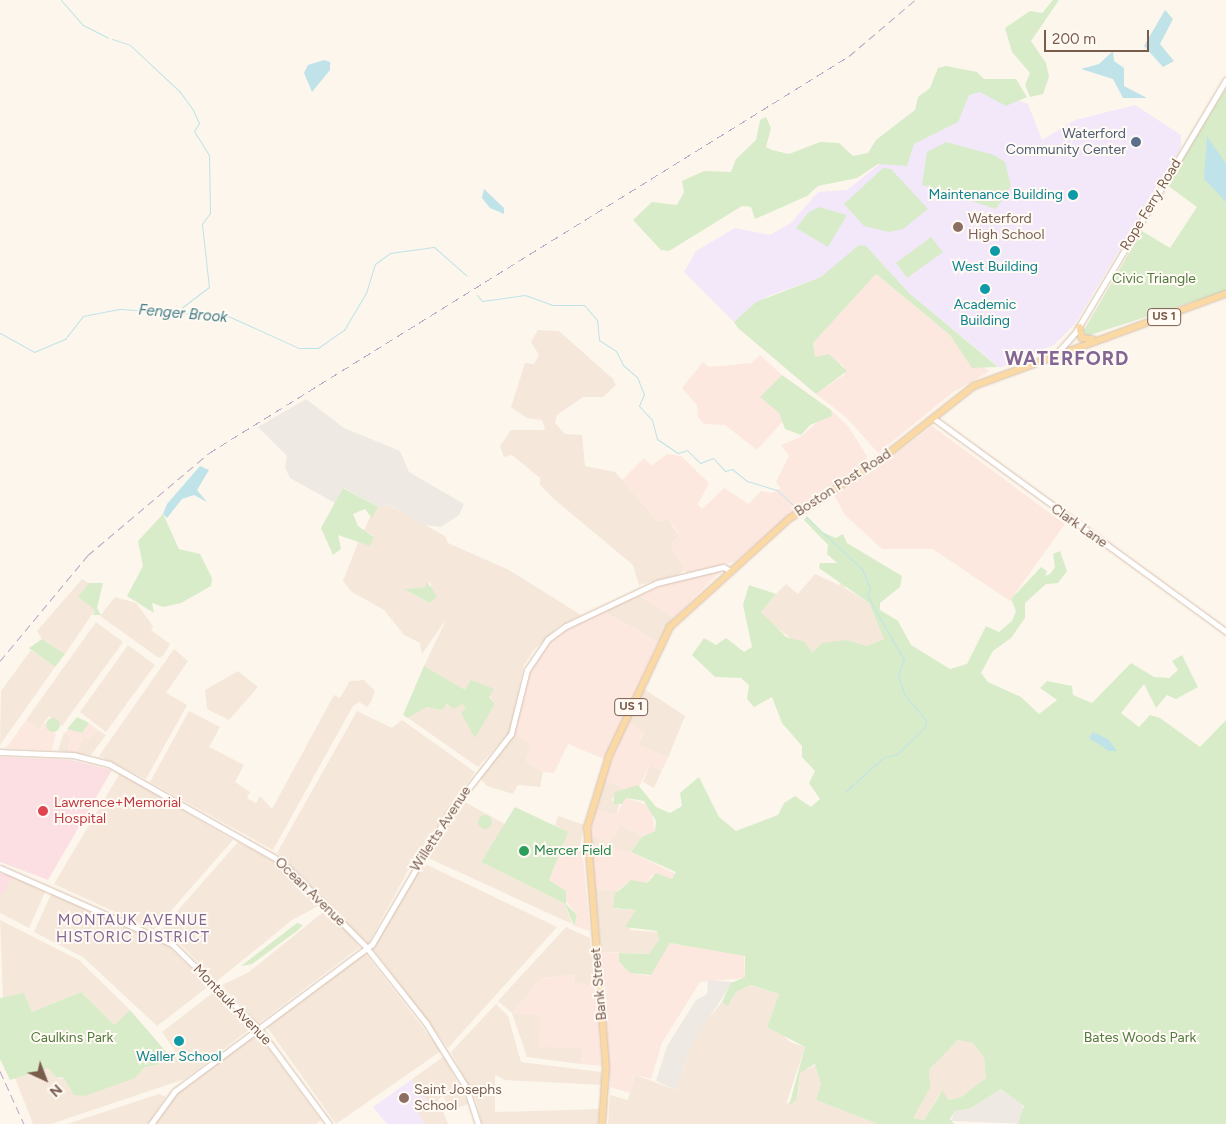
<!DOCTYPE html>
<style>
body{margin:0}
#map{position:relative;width:1226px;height:1124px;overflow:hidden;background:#fdf6ec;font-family:Figtree,sans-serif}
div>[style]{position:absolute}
.residential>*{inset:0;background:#f5e8da}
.commercial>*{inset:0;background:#fde8e0}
.industrial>*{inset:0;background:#efe9e4}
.education>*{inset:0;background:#f3e8fa}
.medical>*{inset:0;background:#fbdfe3}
.green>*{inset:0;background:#d8ecc9}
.round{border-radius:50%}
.water>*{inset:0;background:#bfe3e8}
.stream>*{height:1px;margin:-0.5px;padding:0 0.5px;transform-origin:0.5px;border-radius:0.5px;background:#bfe3e8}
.roads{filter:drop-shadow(0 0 1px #d6c0b0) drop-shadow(0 0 1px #d6c0b0)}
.secondary>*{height:5px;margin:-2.5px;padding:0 2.5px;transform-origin:2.5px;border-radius:2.5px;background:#fff}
.primary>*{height:5.5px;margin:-2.75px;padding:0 2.75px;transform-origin:2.75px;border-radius:2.75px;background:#fbd9a5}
.rail>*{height:1px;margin-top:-0.5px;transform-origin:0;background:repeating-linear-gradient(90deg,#b9a8c9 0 8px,transparent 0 13px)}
.dots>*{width:14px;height:14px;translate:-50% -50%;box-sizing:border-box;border:2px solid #fffaf3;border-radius:50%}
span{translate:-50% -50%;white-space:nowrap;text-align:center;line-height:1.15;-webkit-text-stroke:4px #fffaf3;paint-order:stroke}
.shield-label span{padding:1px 4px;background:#fffaf3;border:1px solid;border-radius:4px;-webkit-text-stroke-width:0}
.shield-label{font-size:12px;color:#7a5c4d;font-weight:700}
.service-label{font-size:14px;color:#4e5e75}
.right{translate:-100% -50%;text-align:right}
.culture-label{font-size:14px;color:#0d838f}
.street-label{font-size:14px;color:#7a5c4d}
.education-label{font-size:14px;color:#785e54}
.left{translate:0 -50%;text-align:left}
.park-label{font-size:14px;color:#537a41}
.health-label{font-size:14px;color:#be3a42}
.leisure-label{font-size:14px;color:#27864d}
.water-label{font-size:15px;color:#437c86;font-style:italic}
.neighbourhood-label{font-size:15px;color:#846695;letter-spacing:1px}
.district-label{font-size:19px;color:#846695;font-weight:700;letter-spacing:1px}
.north{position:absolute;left:20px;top:1054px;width:50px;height:50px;-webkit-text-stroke:4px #fffaf3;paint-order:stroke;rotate:137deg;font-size:14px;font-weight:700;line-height:20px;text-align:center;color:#7a5c4d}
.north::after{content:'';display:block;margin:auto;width:18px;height:22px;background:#7a5c4d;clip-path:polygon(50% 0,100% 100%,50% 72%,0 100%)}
.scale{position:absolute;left:1044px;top:30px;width:105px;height:22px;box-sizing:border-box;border:2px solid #7a5c4d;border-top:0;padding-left:6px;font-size:15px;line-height:18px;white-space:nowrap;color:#7a5c4d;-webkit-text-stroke:4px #fffaf3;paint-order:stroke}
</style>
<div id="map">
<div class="residential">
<div style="clip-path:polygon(538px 330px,559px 331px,613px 379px,616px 385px,603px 397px,583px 397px,557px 415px,555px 423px,565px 434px,582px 435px,585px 466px,615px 472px,659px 522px,668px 519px,679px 536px,671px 545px,685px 570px,677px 575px,639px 585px,633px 565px,554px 499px,540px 485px,540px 478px,512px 455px,504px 457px,500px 446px,511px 430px,545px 430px,542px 420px,527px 418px,511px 407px,525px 363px,534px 364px,539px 355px,531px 342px)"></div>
<div style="clip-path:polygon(evenodd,389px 505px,445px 536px,448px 543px,509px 570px,581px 615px,558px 627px,534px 650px,524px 665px,509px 733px,478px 767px,408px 718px,427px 707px,462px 704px,491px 711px,495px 704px,484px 688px,465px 691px,424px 666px,447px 618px,422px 654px,420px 643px,404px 635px,384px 610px,352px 592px,343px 581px,359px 540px,374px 536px,364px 530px,370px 517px,378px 507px,389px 505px,427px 582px,431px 584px,430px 603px,405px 589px,426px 587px,427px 582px)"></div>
<div style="clip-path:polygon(815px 574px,839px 585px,843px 581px,845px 588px,869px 603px,884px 639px,867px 646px,852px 642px,823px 643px,812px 653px,768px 622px,761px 612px,776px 594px,786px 584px,798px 594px)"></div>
<div style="clip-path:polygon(82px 579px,90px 584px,95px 610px,65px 654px,42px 639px,37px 631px)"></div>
<div style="clip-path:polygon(639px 595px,674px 618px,658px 642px,603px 611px)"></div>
<div style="clip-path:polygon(115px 597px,136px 603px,153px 626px,151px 630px,170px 644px,163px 656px,159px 658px,100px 616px)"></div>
<div style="clip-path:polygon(96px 622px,123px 642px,62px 726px,49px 716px,39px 730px,26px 720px)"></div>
<div style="clip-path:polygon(128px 645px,155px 665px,106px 732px,80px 712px)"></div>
<div style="clip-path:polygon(174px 649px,188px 661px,166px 693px,187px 705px,146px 779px,99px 756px)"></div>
<div style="clip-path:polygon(31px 650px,55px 667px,0 745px,1px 691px)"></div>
<div style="clip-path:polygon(238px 671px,258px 687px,229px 720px,207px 709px,205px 690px)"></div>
<div style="clip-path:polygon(364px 680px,375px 691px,371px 702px,367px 707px,359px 702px,353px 706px,273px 850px,150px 782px,189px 711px,220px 727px,209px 747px,244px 765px,235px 782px,250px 792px,247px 798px,256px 803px,260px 796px,272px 809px,334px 695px,340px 698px,350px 681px)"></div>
<div style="clip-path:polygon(644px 689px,685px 716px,668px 758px,638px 745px,643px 735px,627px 722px)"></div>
<div style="clip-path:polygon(357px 711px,392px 728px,402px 720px,475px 772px,416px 856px,368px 944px,277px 853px)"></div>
<div style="clip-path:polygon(98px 730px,106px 735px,91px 755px,75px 753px,85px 736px,89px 738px)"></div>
<div style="clip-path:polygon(64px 733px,71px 737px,68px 752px,58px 750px)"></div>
<div style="clip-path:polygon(514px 733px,532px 744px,526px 761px,543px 772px,540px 787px,518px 785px,513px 794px,487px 786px,479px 777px)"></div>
<div style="clip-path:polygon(650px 765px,662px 770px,654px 788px,643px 782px)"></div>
<div style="clip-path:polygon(120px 773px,233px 840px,154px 930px,54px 884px)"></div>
<div style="clip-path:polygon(604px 780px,627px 789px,612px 798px,613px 804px,619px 804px,616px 816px,595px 809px)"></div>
<div style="clip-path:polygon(461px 800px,505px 824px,481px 862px,565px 904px,572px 924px,426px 857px)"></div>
<div style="clip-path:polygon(558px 816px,584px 825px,579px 851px,561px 848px,567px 832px,555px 825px)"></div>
<div style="clip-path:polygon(621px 825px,642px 837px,631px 852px,589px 846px,590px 835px)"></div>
<div style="clip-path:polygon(238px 842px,283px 866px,320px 905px,292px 920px,217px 981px,176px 940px,159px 932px)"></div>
<div style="clip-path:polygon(423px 863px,557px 927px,448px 1048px,373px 949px)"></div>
<div style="clip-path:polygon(14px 877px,45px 892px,29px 928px,0 913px,0 897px)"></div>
<div style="clip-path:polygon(595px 889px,618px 890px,615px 909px,636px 910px,630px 930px,658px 932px,659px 944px,650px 954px,601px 952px)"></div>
<div style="clip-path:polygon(51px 894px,167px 945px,209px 986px,157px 1026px,83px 957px,34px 932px)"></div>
<div style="clip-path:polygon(327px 909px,360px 947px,259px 1023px,222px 985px,249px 972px)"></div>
<div style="clip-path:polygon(0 920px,79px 960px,130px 1010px,114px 1025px,81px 992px,32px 1012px,24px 994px,3px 1000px)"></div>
<div style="clip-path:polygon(566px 927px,590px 938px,595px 986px,574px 983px,573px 975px,541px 978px,513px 1013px,541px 1014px,541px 1022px,583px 1048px,581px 1064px,527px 1057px,512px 1013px,498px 1001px)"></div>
<div style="clip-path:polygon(364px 952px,441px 1051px,336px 1124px,267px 1027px)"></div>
<div style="clip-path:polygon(749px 985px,779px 994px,769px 1021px,790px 1042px,805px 1047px,786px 1104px,798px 1097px,800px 1072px,817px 1065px,821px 1084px,816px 1100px,878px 1124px,608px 1124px,610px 1095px,628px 1100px,635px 1075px,676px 1090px,692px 1043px,704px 1024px,722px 1002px,729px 1005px,736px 992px)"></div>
<div style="clip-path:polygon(215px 991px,251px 1028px,185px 1079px,51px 1124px,33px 1124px,15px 1078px,48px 1068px,59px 1079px,157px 1065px,175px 1051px,162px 1032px)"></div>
<div style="clip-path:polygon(496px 1004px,508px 1016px,521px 1062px,601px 1072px,603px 1085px,505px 1080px,495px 1075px,495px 1112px,599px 1109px,598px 1124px,482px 1124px,476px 1100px,451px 1052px)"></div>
<div style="clip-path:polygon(257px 1033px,321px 1120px,316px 1124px,154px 1124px,173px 1096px)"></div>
<div style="clip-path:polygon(958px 1040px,973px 1043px,984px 1057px,986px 1078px,961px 1097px,949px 1100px,940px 1093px,924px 1120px,913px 1118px,929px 1082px,929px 1070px)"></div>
<div style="clip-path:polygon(444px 1056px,468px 1104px,451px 1110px,443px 1096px,438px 1099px,448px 1124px,424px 1124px,417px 1110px,428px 1103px,411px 1080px)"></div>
<div style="clip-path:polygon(159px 1094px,166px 1097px,148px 1124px,67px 1124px)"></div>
</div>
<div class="commercial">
<div style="clip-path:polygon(876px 274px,950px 335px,970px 360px,990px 371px,952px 393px,878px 453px,846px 417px,816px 394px,845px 374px,843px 365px,815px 357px,813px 343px)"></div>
<div style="clip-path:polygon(760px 355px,782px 375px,782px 422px,757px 450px,725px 425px,704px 424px,698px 417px,697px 405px,682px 388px,703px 362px,709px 367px,752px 363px)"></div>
<div style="clip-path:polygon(831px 410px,848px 426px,867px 456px,866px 463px,811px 498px,734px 562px,686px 573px,671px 545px,679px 536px,675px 528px,668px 519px,659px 522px,622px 480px,644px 458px,651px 466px,667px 454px,681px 456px,709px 483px,698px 504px,702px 509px,724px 488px,749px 504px,761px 491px,772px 493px,781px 488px,776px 482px,789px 456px,781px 445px,799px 438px)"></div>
<div style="clip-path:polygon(932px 426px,1065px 524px,1010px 601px,933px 549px,882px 549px,845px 515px,833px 493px,873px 471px)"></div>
<div style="clip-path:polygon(722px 570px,674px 618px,639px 595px,674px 581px)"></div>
<div style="clip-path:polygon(603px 611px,658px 642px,604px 759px,568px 744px,554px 773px,543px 772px,526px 761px,532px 744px,514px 733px,530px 672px,544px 647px,560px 633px)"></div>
<div style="clip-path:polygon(26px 720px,39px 730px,44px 723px,51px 728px,56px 734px,52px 750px,6px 748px)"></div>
<div style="clip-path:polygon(627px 722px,644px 731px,638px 745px,668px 758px,662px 770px,650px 765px,639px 787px,627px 789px,604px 780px)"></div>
<div style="clip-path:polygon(89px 723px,98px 730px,89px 738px,85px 736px,75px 753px,68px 752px,71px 737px,64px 733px,71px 728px,82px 733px)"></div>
<div style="clip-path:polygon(626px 798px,651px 806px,655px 831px,642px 837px,621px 825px,609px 843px,590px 835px,595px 809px,615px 816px)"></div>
<div style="clip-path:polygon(602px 845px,631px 852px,676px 874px,672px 879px,652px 875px,647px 883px,627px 883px,618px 890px,595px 889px,589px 846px)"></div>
<div style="clip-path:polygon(561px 848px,582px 848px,590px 931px,574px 926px,577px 915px,549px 880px)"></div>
<div style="clip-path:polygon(670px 943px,744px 955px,745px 978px,700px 982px,662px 1043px,651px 1079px,635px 1075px,630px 1093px,610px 1087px,601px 952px,619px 953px,620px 964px,630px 973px,649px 976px)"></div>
<div style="clip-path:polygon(573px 975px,574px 983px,595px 986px,601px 1066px,581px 1064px,583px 1048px,538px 1047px,541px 1015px,513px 1013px,541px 978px)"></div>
</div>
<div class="industrial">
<div style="clip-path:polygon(306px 399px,344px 428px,400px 451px,409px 472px,464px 504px,459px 515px,441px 527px,424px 525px,390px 505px,378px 507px,344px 488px,335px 503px,290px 478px,285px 468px,287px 456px,258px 427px)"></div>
<div style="clip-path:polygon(708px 980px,733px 982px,692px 1043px,676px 1090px,656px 1081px,667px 1046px,696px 1000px,707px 994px)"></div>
<div style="clip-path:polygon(1001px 1089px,1021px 1102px,1028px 1124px,951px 1121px,955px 1111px,969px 1109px)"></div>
</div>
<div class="education">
<div style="clip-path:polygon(978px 85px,1028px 104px,1042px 140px,1075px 120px,1135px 105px,1181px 135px,1181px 148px,1074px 325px,1054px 345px,1000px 368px,909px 293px,866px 246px,821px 277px,768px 296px,734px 322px,684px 272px,696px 251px,735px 228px,770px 235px,791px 223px,818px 192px,847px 190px)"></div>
<div style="clip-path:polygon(411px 1080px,428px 1103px,417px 1110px,424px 1124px,387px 1124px,373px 1107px)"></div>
</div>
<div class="medical">
<div style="clip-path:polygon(0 757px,70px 760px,112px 770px,48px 880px,0 862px)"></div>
<div style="clip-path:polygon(0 873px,14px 877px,0 897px)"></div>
</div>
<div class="green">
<div style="clip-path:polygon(1053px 0,1059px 0,1031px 41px,1046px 63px,1049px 77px,1043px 94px,1030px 97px,1025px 85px,1030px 73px,1012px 52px,1005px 28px,1030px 11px,1042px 13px)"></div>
<div style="clip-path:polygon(946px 66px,977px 72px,984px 79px,1016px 79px,1027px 97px,1006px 106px,980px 92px,969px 95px,958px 122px,914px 144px,907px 166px,878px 164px,857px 178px,818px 186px,807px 196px,755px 219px,751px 207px,742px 206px,669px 251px,661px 250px,633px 220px,652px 202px,677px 205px,684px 192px,682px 181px,704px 171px,731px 172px,736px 159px,756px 140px,760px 120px,766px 117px,771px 128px,766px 147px,772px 150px,789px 154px,820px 142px,839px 143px,853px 156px,868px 153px,876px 140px,915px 110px,918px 97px,930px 88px,938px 68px)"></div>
<div style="clip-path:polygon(1226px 88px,1226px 291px,1087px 336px,1084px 330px,1142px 231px,1170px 248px,1197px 207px,1167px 185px)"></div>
<div style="clip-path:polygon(946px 142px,994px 155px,1005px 162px,1011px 186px,996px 209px,922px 185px,927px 152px)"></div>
<div style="clip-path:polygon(883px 168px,891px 169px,928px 209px,903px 229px,889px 232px,864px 226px,844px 204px)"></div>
<div style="clip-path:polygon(819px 207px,847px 215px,828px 247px,796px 228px,808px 213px)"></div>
<div style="clip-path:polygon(931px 237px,943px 252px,907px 278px,896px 263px)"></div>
<div style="clip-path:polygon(859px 245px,866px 246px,909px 293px,998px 367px,972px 368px,950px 335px,876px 274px,813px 343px,815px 357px,829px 354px,847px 371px,816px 394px,738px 328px,734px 322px,756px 302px,821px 277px)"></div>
<div style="clip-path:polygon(782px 375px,831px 410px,832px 416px,810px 425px,801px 435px,785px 429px,779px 413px,760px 397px)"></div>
<div style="clip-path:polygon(343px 488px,378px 507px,372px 518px,365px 509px,353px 514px,358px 526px,374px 537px,370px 546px,338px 535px,341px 549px,333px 555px,321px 528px)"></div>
<div style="clip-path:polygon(163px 514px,179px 549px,200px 554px,212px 578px,211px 586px,181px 603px,163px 607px,152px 603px,154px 613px,127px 596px,143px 566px,138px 541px)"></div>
<div style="clip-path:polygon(evenodd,807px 516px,822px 532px,836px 538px,843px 534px,847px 543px,902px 576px,900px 587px,880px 603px,880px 610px,898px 621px,911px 645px,950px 669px,967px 664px,986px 626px,999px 632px,1012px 621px,1016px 611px,1011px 599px,1041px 567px,1047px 571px,1045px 576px,1050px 574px,1055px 567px,1053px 554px,1060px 551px,1067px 571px,1058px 583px,1046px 584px,1025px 603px,1025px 618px,1011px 638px,993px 651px,981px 673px,988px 682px,1021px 697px,1039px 714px,1057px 700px,1040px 688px,1047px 681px,1072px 686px,1073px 695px,1092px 703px,1131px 663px,1154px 677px,1169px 678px,1178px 670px,1172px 661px,1182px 655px,1198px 687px,1176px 699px,1167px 695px,1156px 708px,1144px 684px,1121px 713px,1139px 727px,1150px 715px,1160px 718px,1200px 747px,1226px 720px,1226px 1124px,1018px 1124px,1024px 1106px,1001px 1089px,969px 1109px,955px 1111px,950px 1119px,954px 1124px,878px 1124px,816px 1100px,821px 1084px,815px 1064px,800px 1073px,797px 1099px,789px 1106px,805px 1047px,767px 1027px,779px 994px,750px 985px,736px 992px,728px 1006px,722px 1002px,731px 983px,745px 977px,745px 956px,670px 943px,651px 975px,630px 973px,619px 962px,619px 953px,649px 954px,659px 940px,657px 931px,625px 927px,636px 910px,613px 908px,615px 894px,631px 880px,647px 883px,656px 873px,672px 879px,676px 872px,631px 852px,642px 837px,655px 831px,656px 821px,644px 801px,626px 798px,622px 804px,613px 804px,615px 792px,638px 785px,656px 807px,670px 813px,682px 806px,680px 793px,699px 777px,719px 817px,736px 831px,778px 815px,784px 803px,795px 796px,811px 807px,820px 799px,809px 783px,815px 771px,802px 757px,802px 746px,782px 723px,772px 697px,754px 707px,747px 699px,749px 685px,741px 678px,715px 677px,692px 655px,704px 638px,716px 645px,726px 638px,744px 652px,752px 647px,743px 605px,749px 585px,776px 594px,761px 612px,786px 637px,805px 642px,812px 653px,822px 643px,847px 640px,867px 646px,884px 639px,869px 603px,819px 568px,820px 563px,837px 563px,827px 554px,828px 545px,804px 520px,807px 516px,958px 1040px,973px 1043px,984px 1057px,986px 1078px,961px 1097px,949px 1100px,942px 1091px,924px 1120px,913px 1118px,930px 1088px,929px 1070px,958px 1040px)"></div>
<div style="clip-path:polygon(427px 582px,437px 596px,430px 603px,404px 589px,425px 587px)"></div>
<div style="clip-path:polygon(89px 583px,103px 583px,97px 608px,101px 615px,93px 615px,95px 610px,78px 597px)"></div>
<div style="clip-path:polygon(42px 639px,65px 654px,55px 667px,29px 648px)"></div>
<div style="clip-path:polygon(424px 666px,465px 690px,471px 680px,494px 689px,489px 697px,495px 704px,475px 738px,461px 713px,466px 708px,462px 704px,454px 709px,447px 704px,442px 710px,427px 707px,408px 718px,403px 715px)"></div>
<div style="clip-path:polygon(77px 717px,89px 723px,82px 733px,67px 729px)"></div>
<div class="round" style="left:46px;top:718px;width:14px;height:14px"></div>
<div style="clip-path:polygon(515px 807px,568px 832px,549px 880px,566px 891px,566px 904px,577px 915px,574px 926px,565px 904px,481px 862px)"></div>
<div class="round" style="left:478px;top:815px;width:14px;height:14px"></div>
<div style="clip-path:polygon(297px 923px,303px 925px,297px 931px,252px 964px,241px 966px)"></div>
<div style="clip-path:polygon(81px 992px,114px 1025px,130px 1010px,169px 1055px,157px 1065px,145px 1067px,135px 1078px,85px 1096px,74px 1095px,64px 1078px,56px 1077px,48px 1068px,10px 1080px,0 1059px,0 998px,24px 993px,32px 1012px)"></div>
</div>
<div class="water">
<div style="clip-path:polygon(1165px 10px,1173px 19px,1160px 44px,1174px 61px,1163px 67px,1144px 46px)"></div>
<div style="clip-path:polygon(1113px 51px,1114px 61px,1124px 68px,1124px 86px,1147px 98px,1123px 98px,1113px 79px,1081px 69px,1099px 64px)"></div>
<div style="clip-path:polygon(324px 60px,330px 62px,330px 70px,312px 92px,304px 73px,308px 65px)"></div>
<div style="clip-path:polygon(1207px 136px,1226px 164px,1226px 202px,1204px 179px)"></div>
<div style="clip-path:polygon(484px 189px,504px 208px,504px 214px,490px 208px,482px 198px)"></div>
<div style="clip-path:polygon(200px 466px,209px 470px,197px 490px,207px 502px,194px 495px,182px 499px,167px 518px,163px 514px,167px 504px)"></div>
<div style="clip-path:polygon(1093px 732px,1108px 739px,1117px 751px,1109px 751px,1089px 738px)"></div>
</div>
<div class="stream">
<div style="left:61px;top:0;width:33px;rotate:49deg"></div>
<div style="left:83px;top:25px;width:28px;rotate:27deg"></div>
<div style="left:112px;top:39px;width:19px;rotate:18deg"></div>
<div style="left:130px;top:45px;width:69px;rotate:43.2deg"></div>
<div style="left:180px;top:92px;width:22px;rotate:54deg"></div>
<div style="left:193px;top:110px;width:14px;rotate:65deg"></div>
<div style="left:199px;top:123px;width:9px;rotate:122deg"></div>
<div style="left:194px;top:131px;width:28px;rotate:58deg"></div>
<div style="left:209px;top:155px;width:58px;rotate:89deg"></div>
<div style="left:210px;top:213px;width:14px;rotate:126deg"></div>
<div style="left:202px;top:224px;width:63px;rotate:83.7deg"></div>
<div style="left:209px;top:287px;width:41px;rotate:142.9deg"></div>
<div style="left:477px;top:295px;width:8px;rotate:50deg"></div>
<div style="left:482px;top:301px;width:43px;rotate:-7.9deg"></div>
<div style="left:525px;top:295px;width:30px;rotate:20deg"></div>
<div style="left:553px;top:305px;width:31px"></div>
<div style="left:584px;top:305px;width:20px;rotate:49deg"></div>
<div style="left:597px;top:320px;width:20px;rotate:84deg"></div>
<div style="left:599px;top:340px;width:20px;rotate:33deg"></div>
<div style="left:616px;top:351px;width:16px;rotate:63deg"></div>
<div style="left:623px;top:365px;width:18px;rotate:41deg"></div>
<div style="left:637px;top:377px;width:18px;rotate:68deg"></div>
<div style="left:644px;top:394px;width:13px;rotate:113deg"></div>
<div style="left:639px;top:406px;width:19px;rotate:47deg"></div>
<div style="left:652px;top:420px;width:20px;rotate:75deg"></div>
<div style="left:657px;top:439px;width:25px;rotate:34deg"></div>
<div style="left:678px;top:453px;width:9px;rotate:-18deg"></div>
<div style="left:687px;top:450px;width:18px;rotate:45deg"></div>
<div style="left:700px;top:463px;width:14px;rotate:-21deg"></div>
<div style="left:713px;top:458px;width:18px;rotate:47deg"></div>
<div style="left:725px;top:471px;width:7px;rotate:-16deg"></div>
<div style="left:732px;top:469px;width:19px;rotate:39deg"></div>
<div style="left:747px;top:481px;width:31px;rotate:17deg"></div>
<div style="left:777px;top:490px;width:22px;rotate:43deg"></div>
<div style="left:0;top:333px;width:39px;rotate:29deg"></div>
<div style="left:34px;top:352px;width:34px;rotate:-23deg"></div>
<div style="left:65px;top:339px;width:29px;rotate:-52deg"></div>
<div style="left:83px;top:316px;width:38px;rotate:-11deg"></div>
<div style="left:120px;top:309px;width:108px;rotate:3.7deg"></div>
<div style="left:228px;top:316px;width:78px;rotate:24.3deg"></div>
<div style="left:299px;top:348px;width:19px"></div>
<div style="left:318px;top:348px;width:32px;rotate:-35deg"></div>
<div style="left:344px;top:330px;width:43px;rotate:-59.3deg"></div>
<div style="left:366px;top:293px;width:30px;rotate:-73deg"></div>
<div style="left:375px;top:264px;width:19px;rotate:-36deg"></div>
<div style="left:390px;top:253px;width:44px;rotate:-7.8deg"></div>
<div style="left:434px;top:247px;width:43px;rotate:41.2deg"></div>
<div style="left:806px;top:517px;width:76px;rotate:42.9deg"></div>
<div style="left:862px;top:569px;width:22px;rotate:68deg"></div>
<div style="left:870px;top:589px;width:7px;rotate:117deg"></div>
<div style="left:867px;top:595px;width:75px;rotate:60.4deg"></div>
<div style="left:904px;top:660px;width:16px;rotate:112deg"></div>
<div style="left:898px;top:675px;width:20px;rotate:72deg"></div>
<div style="left:904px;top:694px;width:34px;rotate:50deg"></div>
<div style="left:926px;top:720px;width:7px;rotate:98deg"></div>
<div style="left:925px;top:727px;width:39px;rotate:136deg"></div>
<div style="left:897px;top:754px;width:15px;rotate:164deg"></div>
<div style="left:883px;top:758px;width:51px;rotate:138.2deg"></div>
</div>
<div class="roads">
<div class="secondary">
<div style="left:1057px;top:353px;width:27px;rotate:-48deg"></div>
<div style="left:1075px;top:333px;width:295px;rotate:-59.2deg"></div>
<div style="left:933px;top:418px;width:363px;rotate:36.1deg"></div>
<div style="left:0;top:752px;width:73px;rotate:2.4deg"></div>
<div style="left:73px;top:755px;width:37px;rotate:14deg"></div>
<div style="left:109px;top:764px;width:199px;rotate:29.5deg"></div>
<div style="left:282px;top:862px;width:120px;rotate:45.3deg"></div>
<div style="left:366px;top:947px;width:97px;rotate:51.7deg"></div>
<div style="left:426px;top:1023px;width:75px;rotate:58deg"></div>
<div style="left:466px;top:1087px;width:39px;rotate:72deg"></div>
<div style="left:0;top:868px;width:188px;rotate:23.8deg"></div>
<div style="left:172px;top:944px;width:120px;rotate:44.3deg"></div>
<div style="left:258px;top:1028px;width:119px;rotate:53.5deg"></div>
<div style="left:151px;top:1124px;width:41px;rotate:-54deg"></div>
<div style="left:175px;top:1091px;width:246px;rotate:-36.7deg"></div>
<div style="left:372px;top:944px;width:152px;rotate:-59.6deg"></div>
<div style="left:449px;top:813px;width:100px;rotate:-51.9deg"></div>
<div style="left:511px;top:734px;width:66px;rotate:-76deg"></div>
<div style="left:527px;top:670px;width:37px;rotate:-56deg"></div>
<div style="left:548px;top:639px;width:22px;rotate:-36deg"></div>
<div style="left:566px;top:626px;width:101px;rotate:-25.3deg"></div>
<div style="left:657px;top:583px;width:68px;rotate:-13.6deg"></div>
<div style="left:723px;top:567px;width:9px;rotate:27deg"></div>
</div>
<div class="primary">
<div style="left:1080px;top:327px;width:11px;rotate:80deg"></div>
<div style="left:1082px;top:338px;width:10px;rotate:6deg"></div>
<div style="left:602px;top:1124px;width:56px;rotate:-85.9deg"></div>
<div style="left:606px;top:1068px;width:241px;rotate:-94.5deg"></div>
<div style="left:587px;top:828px;width:75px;rotate:-73deg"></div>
<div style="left:609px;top:756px;width:143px;rotate:-64.7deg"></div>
<div style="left:670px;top:627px;width:161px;rotate:-42.2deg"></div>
<div style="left:789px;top:519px;width:113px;rotate:-33.1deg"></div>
<div style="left:884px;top:457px;width:115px;rotate:-38.3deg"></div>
<div style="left:974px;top:386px;width:268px;rotate:-20.1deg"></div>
</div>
</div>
<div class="rail">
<div style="left:0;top:661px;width:138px;rotate:-50.3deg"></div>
<div style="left:88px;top:555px;width:158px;rotate:-40.1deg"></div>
<div style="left:209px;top:453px;width:753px;rotate:-31.81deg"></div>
<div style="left:849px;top:56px;width:87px;rotate:-40.3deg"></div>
<div style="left:0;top:1071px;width:58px;rotate:65.6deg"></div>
</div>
<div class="dots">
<div style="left:1136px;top:142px;background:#5c6f8a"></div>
<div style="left:1073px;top:195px;background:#0f9aa8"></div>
<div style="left:958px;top:227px;background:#8d6e63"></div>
<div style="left:995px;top:251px;background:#0f9aa8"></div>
<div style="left:985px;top:289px;background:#0f9aa8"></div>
<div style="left:43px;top:811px;background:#e0444e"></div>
<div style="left:524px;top:851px;background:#2e9e5b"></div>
<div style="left:179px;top:1041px;background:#0f9aa8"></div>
<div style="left:404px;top:1098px;background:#8d6e63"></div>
</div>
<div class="shield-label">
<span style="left:1164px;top:317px">US 1</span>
<span style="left:631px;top:707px">US 1</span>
</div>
<div class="service-label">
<span class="right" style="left:1126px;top:142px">Waterford<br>Community Center</span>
</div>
<div class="culture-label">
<span class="right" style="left:1063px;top:195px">Maintenance Building</span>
<span style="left:995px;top:267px">West Building</span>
<span style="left:985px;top:313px">Academic<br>Building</span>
<span style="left:179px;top:1057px">Waller School</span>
</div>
<div class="street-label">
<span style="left:1151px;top:205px;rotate:-59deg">Rope Ferry Road</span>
<span style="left:843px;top:483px;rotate:-33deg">Boston Post Road</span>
<span style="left:1079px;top:526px;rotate:35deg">Clark Lane</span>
<span style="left:441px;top:829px;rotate:-57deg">Willetts Avenue</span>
<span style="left:310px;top:892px;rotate:44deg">Ocean Avenue</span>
<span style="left:599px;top:984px;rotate:-95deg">Bank Street</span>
<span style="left:232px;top:1005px;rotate:46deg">Montauk Avenue</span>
</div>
<div class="education-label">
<span class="left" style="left:968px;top:227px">Waterford<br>High School</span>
<span class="left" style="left:414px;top:1098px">Saint Josephs<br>School</span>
</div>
<div class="park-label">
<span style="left:1154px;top:279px">Civic Triangle</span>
<span style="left:72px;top:1038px">Caulkins Park</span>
<span style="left:1140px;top:1038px">Bates Woods Park</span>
</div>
<div class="health-label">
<span class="left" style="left:54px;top:811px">Lawrence+Memorial<br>Hospital</span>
</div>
<div class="leisure-label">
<span class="left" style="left:534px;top:851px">Mercer Field</span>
</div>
<div class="water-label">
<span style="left:183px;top:314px;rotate:5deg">Fenger Brook</span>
</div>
<div class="neighbourhood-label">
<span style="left:133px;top:929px">MONTAUK AVENUE<br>HISTORIC DISTRICT</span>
</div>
<div class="district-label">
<span style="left:1067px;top:359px">WATERFORD</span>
</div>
<div class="north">N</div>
<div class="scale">200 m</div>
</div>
